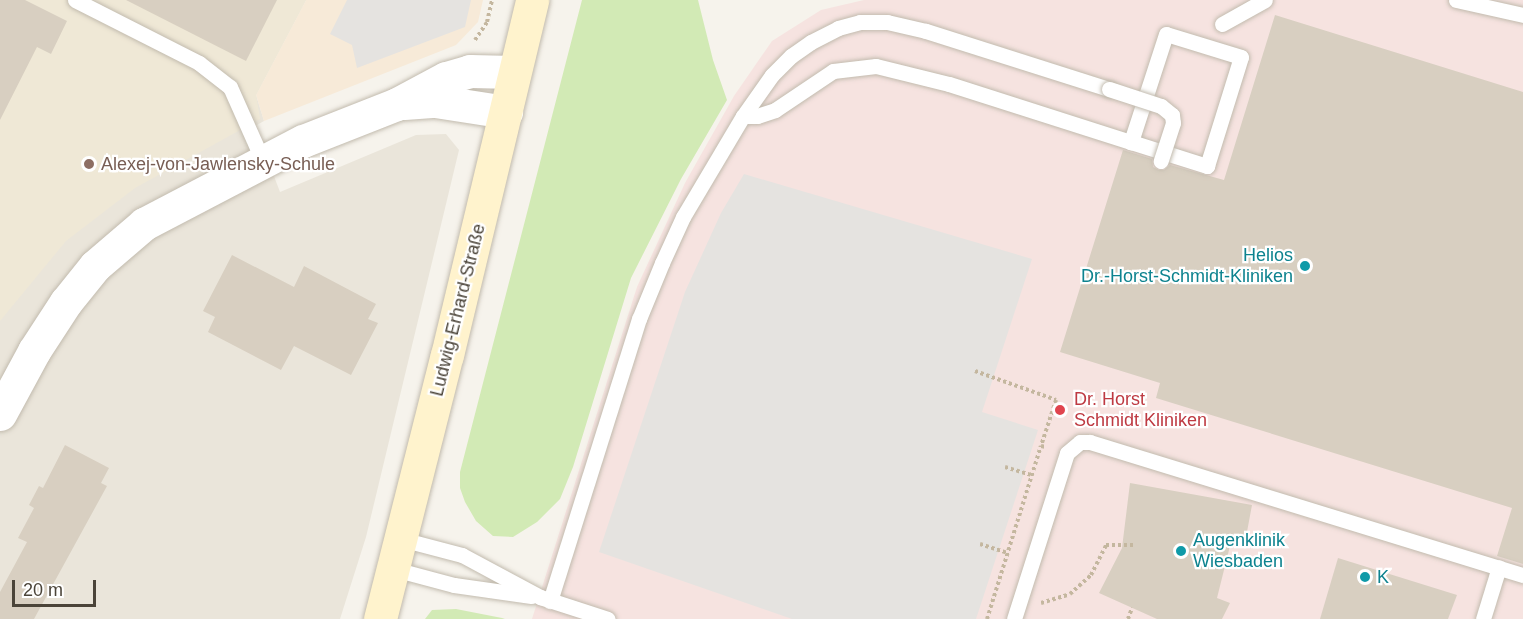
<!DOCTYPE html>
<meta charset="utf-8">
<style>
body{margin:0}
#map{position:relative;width:1523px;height:619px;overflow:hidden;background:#f6f3ec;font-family:Helvetica,sans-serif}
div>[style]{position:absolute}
.residential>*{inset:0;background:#eae5da}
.commercial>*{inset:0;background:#f7ead8}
.education>*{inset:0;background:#efe8d6}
.medical>*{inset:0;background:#f6e3e0}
.green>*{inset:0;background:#d2eab5}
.parking>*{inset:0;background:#e5e3e0}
.building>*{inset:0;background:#d8cfc1}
.path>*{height:4px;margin-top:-2px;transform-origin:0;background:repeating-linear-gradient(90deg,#c4b79f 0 3px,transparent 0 6px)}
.roads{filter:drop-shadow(0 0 2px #c2bbae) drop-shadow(0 0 2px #c2bbae)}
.service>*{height:15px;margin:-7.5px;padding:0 7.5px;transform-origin:7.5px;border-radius:7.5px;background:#fff}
.tertiary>*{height:33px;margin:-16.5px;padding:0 16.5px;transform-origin:16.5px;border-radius:16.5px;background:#fff}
.secondary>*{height:33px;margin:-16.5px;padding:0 16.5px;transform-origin:16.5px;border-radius:16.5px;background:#fff3cd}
.bridges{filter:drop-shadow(0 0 2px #c2bbae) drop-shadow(0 0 2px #c2bbae)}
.service-bridge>*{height:15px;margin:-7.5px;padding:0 7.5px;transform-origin:7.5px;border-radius:7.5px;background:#fff}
.dots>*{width:16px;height:16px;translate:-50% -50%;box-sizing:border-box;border:3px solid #fff;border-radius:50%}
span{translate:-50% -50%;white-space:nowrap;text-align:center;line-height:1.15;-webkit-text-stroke:4.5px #fff;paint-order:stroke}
.education-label{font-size:18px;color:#785e54}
.left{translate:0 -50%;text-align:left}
.culture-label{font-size:18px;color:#0d838f}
.right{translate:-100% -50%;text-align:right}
.street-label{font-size:18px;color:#4b4439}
.health-label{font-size:18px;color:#be3a42}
.scale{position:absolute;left:12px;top:580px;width:84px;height:27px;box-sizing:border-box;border:3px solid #4b4439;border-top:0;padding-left:8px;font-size:18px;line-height:21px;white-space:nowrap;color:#4b4439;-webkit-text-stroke:4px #fff;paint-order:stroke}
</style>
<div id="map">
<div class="residential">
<div style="clip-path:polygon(0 0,306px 0,256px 95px,264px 121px,255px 126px,280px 192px,416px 135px,446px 134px,459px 150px,366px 537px,340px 619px,0 619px)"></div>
</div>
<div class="commercial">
<div style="clip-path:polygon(306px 0,483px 0,478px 22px,456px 45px,264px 121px,256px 95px)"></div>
</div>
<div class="education">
<div style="clip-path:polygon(0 0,306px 0,256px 95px,260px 119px,135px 188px,66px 241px,0 321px)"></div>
</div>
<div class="medical">
<div style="clip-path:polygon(864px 0,1523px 0,1523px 619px,532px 619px,637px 287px,685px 183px,734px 96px,772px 41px,821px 10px)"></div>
</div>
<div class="green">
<div style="clip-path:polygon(582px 0,698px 0,713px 60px,727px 100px,681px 179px,631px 278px,573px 467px,560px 499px,537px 522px,513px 537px,493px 536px,476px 521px,465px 502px,460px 488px,460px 472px)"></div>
<div style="clip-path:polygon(456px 609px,502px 618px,505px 619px,425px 619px,432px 610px)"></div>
</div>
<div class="parking">
<div style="clip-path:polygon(347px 0,471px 0,465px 27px,357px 68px,352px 45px,330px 34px)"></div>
<div style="clip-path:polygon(744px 174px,1032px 259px,982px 412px,1038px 430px,976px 619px,792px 619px,599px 552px,685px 292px,721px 213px)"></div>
</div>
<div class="building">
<div style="clip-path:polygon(0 0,25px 0,67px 21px,51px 54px,37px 47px,0 120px)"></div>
<div style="clip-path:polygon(126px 0,277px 0,246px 61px)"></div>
<div style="clip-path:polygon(1275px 15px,1523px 92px,1523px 564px,1497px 556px,1512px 508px,1156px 398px,1160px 383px,1060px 352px,1123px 150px,1152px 159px,1153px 167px,1159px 170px,1164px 170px,1170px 165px,1224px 180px)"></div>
<div style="clip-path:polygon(232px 255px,294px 287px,304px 266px,376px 304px,368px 319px,378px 323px,351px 375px,294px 346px,281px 370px,208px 332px,215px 317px,203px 311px)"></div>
<div style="clip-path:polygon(65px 445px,109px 468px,101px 483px,107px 486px,34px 619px,0 619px,0 592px,27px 542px,18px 538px,34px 508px,29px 505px,39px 486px,43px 488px)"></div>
<div style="clip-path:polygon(1130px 483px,1252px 505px,1244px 548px,1230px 546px,1217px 598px,1230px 603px,1222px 619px,1157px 619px,1099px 593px,1122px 548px)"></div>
<div style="clip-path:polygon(1338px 558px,1457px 595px,1448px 619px,1320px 619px)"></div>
</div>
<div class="path">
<div style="left:475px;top:40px;width:22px;rotate:-56deg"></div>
<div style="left:487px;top:22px;width:23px;rotate:-77deg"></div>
<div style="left:975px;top:371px;width:86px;rotate:19.7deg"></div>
<div style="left:1056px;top:400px;width:48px;rotate:108.1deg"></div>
<div style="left:1005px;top:467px;width:27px;rotate:17deg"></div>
<div style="left:980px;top:544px;width:28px;rotate:18deg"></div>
<div style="left:1041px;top:603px;width:30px;rotate:-17deg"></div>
<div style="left:1070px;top:594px;width:28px;rotate:-42deg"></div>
<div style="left:1091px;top:575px;width:34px;rotate:-63deg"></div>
<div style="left:1106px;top:545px;width:30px"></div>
<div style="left:987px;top:619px;width:181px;rotate:-72.7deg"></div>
<div style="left:1041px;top:446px;width:5px;rotate:11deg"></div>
<div style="left:1128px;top:619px;width:12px;rotate:-70deg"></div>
</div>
<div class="roads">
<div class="service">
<div style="left:75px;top:0;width:139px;rotate:26.9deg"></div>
<div style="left:199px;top:63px;width:39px;rotate:38deg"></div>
<div style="left:230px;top:87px;width:81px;rotate:66deg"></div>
<div style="left:1456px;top:0;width:69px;rotate:12.6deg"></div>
<div style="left:1222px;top:24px;width:49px;rotate:-29.2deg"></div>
<div style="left:743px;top:116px;width:14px"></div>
<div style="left:757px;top:116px;width:19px;rotate:-18deg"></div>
<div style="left:775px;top:110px;width:70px;rotate:-33.9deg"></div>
<div style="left:833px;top:71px;width:43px;rotate:-6.6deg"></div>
<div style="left:876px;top:66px;width:75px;rotate:13.9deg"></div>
<div style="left:949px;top:84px;width:191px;rotate:17.7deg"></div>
<div style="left:1131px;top:142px;width:80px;rotate:17.5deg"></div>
<div style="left:1207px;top:166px;width:114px;rotate:-72.7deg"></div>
<div style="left:1241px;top:57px;width:78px;rotate:-163deg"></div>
<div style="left:1166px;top:34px;width:114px;rotate:108deg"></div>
<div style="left:401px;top:539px;width:63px;rotate:14.7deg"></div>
<div style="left:462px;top:555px;width:89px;rotate:28.3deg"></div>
<div style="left:540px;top:597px;width:71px;rotate:17.9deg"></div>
<div style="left:394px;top:569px;width:62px;rotate:14.9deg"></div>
<div style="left:454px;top:585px;width:78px;rotate:8.1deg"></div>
<div style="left:550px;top:601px;width:296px;rotate:-72.5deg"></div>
<div style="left:639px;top:319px;width:61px;rotate:-67.7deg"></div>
<div style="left:662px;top:263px;width:51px;rotate:-65.5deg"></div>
<div style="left:683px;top:217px;width:117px;rotate:-59.3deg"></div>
<div style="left:743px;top:116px;width:50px;rotate:-54.7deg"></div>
<div style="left:772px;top:75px;width:27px;rotate:-45deg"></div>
<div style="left:791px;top:56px;width:24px;rotate:-35deg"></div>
<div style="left:811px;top:42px;width:30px;rotate:-27deg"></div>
<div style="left:838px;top:28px;width:23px;rotate:-15deg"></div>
<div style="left:860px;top:22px;width:27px"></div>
<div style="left:887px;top:22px;width:40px;rotate:13deg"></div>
<div style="left:926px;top:31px;width:192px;rotate:17.6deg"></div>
<div style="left:1014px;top:619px;width:174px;rotate:-72.3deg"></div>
<div style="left:1067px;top:453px;width:17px;rotate:-40deg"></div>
<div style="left:1080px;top:442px;width:10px"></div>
<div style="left:1090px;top:442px;width:453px;rotate:17.1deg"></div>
<div style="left:1483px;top:619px;width:54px;rotate:-72.9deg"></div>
</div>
<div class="tertiary">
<div style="left:404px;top:103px;width:31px;rotate:-4deg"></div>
<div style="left:435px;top:101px;width:72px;rotate:8.8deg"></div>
<div style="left:0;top:414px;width:72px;rotate:-61.6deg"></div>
<div style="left:34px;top:351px;width:59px;rotate:-56.9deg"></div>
<div style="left:66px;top:302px;width:46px;rotate:-51.1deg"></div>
<div style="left:95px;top:266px;width:65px;rotate:-40.6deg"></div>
<div style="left:144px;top:224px;width:179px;rotate:-27.6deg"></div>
<div style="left:303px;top:141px;width:101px;rotate:-21.5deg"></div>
<div style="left:397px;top:104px;width:55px;rotate:-28deg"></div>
<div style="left:446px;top:78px;width:25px;rotate:-16deg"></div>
<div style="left:470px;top:71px;width:44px;rotate:1.3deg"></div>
</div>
<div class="secondary">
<div style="left:380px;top:619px;width:272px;rotate:-75.8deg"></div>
<div style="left:447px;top:355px;width:365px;rotate:-76.5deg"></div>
</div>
</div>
<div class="bridges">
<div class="service-bridge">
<div style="left:1109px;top:89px;width:55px;rotate:18.1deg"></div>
<div style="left:1161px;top:106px;width:14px;rotate:39deg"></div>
<div style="left:1172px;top:115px;width:8px;rotate:83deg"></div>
<div style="left:1173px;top:123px;width:40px;rotate:108deg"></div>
</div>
</div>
<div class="dots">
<div style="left:89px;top:164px;background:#8d6e63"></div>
<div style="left:1305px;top:266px;background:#0f9aa8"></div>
<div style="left:1060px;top:410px;background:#e0444e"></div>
<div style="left:1181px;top:551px;background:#0f9aa8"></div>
<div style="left:1365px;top:577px;background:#0f9aa8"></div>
</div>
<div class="education-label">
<span class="left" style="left:101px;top:164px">Alexej-von-Jawlensky-Schule</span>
</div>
<div class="culture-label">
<span class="right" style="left:1293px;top:266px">Helios<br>Dr.-Horst-Schmidt-Kliniken</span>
<span class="left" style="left:1193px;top:551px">Augenklinik<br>Wiesbaden</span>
<span class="left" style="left:1377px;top:577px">K</span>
</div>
<div class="street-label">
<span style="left:458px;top:310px;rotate:-76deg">Ludwig-Erhard-Straße</span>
</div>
<div class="health-label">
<span class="left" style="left:1074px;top:410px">Dr. Horst<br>Schmidt Kliniken</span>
</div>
<div class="scale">20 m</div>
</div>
